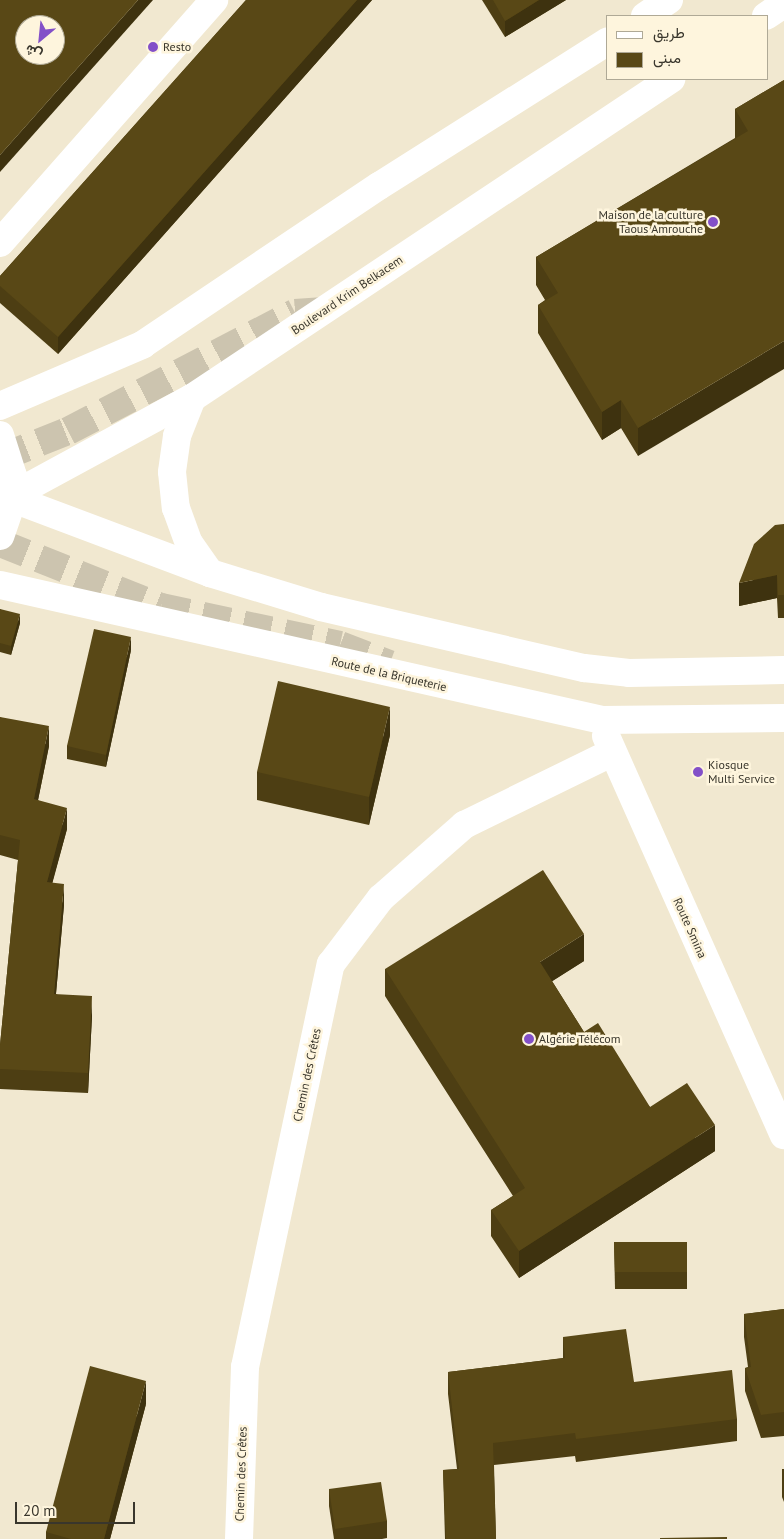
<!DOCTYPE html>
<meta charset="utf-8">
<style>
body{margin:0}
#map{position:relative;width:784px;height:1539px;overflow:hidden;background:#f1e8d0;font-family:"PT Sans",Vazirmatn,sans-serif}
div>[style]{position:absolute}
.tertiary-tunnel>*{height:28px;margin-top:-14px;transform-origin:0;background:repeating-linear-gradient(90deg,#ccc4af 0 28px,transparent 0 42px)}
.primary-tunnel>*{height:28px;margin-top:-14px;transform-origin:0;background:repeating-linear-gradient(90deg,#ccc4af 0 28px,transparent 0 42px)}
.minor>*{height:28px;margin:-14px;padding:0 14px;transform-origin:14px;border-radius:14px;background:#fff}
.tertiary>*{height:28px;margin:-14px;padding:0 14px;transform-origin:14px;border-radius:14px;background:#fff}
.primary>*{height:28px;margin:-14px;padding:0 14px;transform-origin:14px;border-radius:14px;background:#fff}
.wall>*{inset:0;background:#4d3e13}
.shaded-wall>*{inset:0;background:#3e320f}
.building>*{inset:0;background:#594816}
.dots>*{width:14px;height:14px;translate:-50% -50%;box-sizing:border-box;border:2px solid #fef5dd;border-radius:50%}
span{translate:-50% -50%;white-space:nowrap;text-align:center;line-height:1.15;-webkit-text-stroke:5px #fef5dd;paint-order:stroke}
.poi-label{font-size:12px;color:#39362c}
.left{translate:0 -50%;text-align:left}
.right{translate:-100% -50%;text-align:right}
.street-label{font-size:12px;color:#39362c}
.legend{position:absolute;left:606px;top:15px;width:162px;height:65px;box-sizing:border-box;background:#fef5dd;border:1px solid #afa996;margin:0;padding:6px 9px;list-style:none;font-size:15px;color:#39362c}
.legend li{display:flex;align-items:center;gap:10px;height:25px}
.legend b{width:25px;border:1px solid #afa996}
.north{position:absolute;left:15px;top:15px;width:50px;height:50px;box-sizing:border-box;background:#fef5dd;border:1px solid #afa996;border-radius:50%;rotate:208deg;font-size:14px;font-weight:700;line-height:20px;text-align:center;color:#39362c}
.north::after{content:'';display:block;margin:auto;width:18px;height:22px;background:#8350c8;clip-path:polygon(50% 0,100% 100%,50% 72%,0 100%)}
.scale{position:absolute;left:15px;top:1502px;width:120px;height:22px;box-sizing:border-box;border:2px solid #39362c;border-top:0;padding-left:6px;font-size:15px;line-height:18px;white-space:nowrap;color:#39362c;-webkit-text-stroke:4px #fef5dd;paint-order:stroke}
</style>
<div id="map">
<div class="tertiary-tunnel">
<div style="left:0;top:543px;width:173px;rotate:21.7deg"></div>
<div style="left:161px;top:607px;width:183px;rotate:12deg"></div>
<div style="left:340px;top:645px;width:53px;rotate:21.2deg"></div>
</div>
<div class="primary-tunnel">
<div style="left:0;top:458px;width:73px;rotate:-21.7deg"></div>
<div style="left:68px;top:431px;width:256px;rotate:-27.5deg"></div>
<div style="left:295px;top:313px;width:26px;rotate:-4deg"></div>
</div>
<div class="minor">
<div style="left:0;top:243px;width:324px;rotate:-48.6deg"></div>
<div style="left:606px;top:736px;width:437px;rotate:66deg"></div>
<div style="left:239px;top:1539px;width:172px;rotate:-88deg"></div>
<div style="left:245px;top:1367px;width:412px;rotate:-78deg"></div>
<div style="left:331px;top:964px;width:83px;rotate:-52.9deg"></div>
<div style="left:381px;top:898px;width:111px;rotate:-41.3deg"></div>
<div style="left:464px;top:825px;width:164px;rotate:-26.1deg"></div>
</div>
<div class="tertiary">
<div style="left:13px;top:499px;width:210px;rotate:20.6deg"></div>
<div style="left:210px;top:573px;width:116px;rotate:17deg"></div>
<div style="left:321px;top:607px;width:270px;rotate:13.1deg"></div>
<div style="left:584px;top:668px;width:45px;rotate:6.3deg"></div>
<div style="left:629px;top:673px;width:155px;rotate:-1.1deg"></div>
<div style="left:0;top:585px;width:617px;rotate:12.64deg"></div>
<div style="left:602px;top:720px;width:182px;rotate:-0.6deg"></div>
</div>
<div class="primary">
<div style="left:645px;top:16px;width:29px;rotate:-34deg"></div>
<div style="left:766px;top:16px;width:22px;rotate:-34deg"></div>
<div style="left:192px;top:398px;width:41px;rotate:111.5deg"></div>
<div style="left:177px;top:436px;width:36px;rotate:98deg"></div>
<div style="left:172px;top:472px;width:36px;rotate:84deg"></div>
<div style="left:176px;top:508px;width:37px;rotate:70deg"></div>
<div style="left:189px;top:543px;width:37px;rotate:55deg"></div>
<div style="left:0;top:406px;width:155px;rotate:-23.2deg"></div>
<div style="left:142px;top:345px;width:285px;rotate:-33.9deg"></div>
<div style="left:379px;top:186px;width:271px;rotate:-32.3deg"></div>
<div style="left:0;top:435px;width:43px;rotate:72.4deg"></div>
<div style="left:13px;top:476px;width:23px;rotate:90deg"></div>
<div style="left:13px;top:499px;width:39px;rotate:109deg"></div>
<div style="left:13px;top:495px;width:204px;rotate:-28.5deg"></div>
<div style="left:192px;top:398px;width:576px;rotate:-33.66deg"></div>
</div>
<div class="wall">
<div style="clip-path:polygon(246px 0,372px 0,58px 354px,0 303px,0 276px)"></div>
<div style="clip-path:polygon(482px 0,566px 0,505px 37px)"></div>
<div style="clip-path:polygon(784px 80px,638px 456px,621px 428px,602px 440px,538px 333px,538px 305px,545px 300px,536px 285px,536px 257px,735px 138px,735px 109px)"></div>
<div style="clip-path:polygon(784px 524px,784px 618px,778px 618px,777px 598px,739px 606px)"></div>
<div style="clip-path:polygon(0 609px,20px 623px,11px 655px,0 652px)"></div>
<div style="clip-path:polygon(131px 650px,106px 767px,67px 759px,67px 746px)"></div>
<div style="clip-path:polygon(0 717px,49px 746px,38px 800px,67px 829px,52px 883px,64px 905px,56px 994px,92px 1016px,88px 1093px,0 1089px,0 1045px,18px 860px,0 855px)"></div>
<div style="clip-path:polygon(390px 735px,369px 825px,257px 800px,257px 772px)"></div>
<div style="clip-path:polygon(584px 961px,552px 981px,584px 1032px,650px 1107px,715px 1151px,519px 1278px,491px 1236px,491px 1210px,513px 1196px,385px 996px,385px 969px)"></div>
<div style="clip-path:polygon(614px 1242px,687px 1242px,687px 1289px,615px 1289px)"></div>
<div style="clip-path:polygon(784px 1309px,784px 1436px,761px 1438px,745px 1391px,745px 1368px,748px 1367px,744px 1337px,744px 1314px)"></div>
<div style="clip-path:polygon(563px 1337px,634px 1382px,737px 1419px,737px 1441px,576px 1462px,575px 1456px,494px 1465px,496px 1539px,445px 1539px,443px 1470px,457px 1469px,448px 1394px,448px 1372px,563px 1358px)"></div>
<div style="clip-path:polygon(146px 1404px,110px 1539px,46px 1539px,46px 1532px)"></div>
<div style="clip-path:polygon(782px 1469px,784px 1469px,784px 1502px,782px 1497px)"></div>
<div style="clip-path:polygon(329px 1489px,387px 1521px,387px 1538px,382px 1539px,334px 1539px,329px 1506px)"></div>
</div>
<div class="shaded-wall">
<div style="clip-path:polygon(138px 0,153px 0,0 172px,0 155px)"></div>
<div style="clip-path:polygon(357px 0,372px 0,58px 354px,58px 337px)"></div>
<div style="clip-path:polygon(539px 0,566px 0,505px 37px,505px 21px)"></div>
<div style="clip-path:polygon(784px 341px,784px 369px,638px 456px,638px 428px)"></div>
<div style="clip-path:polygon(621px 400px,621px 428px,602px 440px,602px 412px)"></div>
<div style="clip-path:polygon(777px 575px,777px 598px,739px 606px,739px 583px)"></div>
<div style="clip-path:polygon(20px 614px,20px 623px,11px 655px,11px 646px)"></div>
<div style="clip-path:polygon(131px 637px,131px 650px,106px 767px,106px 755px)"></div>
<div style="clip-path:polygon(390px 707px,390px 735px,369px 825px,369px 797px)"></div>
<div style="clip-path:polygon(49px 726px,49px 746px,34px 820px,34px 799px)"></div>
<div style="clip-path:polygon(67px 808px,67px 829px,47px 903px,47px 882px)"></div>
<div style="clip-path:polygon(64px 884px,64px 905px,54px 1015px,54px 994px)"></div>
<div style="clip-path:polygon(584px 934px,584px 961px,540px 989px,540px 962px)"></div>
<div style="clip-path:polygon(92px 996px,92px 1016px,88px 1093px,88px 1073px)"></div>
<div style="clip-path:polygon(715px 1125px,715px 1151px,519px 1278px,519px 1251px)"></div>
<div style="clip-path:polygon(146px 1381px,146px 1404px,110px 1539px,104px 1539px)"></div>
</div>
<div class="building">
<div style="clip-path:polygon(evenodd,0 0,138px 0,0 155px,0 0,25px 25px,55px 25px,55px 55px,25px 55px,25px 25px)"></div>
<div style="clip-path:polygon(246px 0,357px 0,58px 337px,0 286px,0 276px)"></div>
<div style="clip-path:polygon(493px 0,539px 0,505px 21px)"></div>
<div style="clip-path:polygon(784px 80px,784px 341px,638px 428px,621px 400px,602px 412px,538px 305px,558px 293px,536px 257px,748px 131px,735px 109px)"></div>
<div style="clip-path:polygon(784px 524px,784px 595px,778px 595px,777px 575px,739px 583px,754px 544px,775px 525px)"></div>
<div style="clip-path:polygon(0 609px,20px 614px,11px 646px,0 643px)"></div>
<div style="clip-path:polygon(94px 629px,131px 637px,106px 755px,67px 746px)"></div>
<div style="clip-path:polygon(278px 681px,390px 707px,369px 797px,257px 772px)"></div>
<div style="clip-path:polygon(0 717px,49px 726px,34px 799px,67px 808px,47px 882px,64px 884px,54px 994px,92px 996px,88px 1073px,0 1069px,0 1045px,20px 840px,0 835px)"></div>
<div style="clip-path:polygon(543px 870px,584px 934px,540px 962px,584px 1032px,598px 1023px,650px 1107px,687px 1083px,715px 1125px,519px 1251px,491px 1210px,525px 1188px,385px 969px)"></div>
<div style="clip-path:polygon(614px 1242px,687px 1242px,687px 1272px,615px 1272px)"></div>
<div style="clip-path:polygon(784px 1309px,784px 1412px,761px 1415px,745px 1368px,751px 1367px,744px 1314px)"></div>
<div style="clip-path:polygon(626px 1329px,634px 1382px,732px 1370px,737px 1419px,576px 1439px,575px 1433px,493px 1443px,496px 1539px,446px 1539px,443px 1470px,459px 1469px,448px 1372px,565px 1358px,563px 1337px)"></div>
<div style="clip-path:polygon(90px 1366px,146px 1381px,104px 1539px,71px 1539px,46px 1532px)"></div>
<div style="clip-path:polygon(381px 1482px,387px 1521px,335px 1529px,329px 1489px)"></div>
<div style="clip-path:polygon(727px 1537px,727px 1539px,660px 1539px,660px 1538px)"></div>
</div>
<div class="dots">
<div style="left:153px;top:47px;background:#8350c8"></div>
<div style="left:713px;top:222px;background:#8350c8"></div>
<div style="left:698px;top:772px;background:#8350c8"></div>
<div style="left:529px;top:1039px;background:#8350c8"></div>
</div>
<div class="poi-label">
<span class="left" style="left:163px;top:47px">Resto</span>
<span class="right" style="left:703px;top:222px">Maison de la culture<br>Taous Amrouche</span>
<span class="left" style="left:708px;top:772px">Kiosque<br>Multi Service</span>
<span class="left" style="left:539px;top:1039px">Algérie Télécom</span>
</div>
<div class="street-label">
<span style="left:347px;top:295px;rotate:-34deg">Boulevard Krim Belkacem</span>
<span style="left:389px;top:674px;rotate:13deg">Route de la Briqueterie</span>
<span style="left:690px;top:928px;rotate:66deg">Route Smina</span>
<span style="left:307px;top:1075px;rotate:-78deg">Chemin des Crêtes</span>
<span style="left:241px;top:1474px;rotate:-88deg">Chemin des Crêtes</span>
</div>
<ul class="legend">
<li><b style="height:6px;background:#fff"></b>طريق</li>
<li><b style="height:14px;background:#594816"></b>مبنى</li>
</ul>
<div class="north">ش</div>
<div class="scale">20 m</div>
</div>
